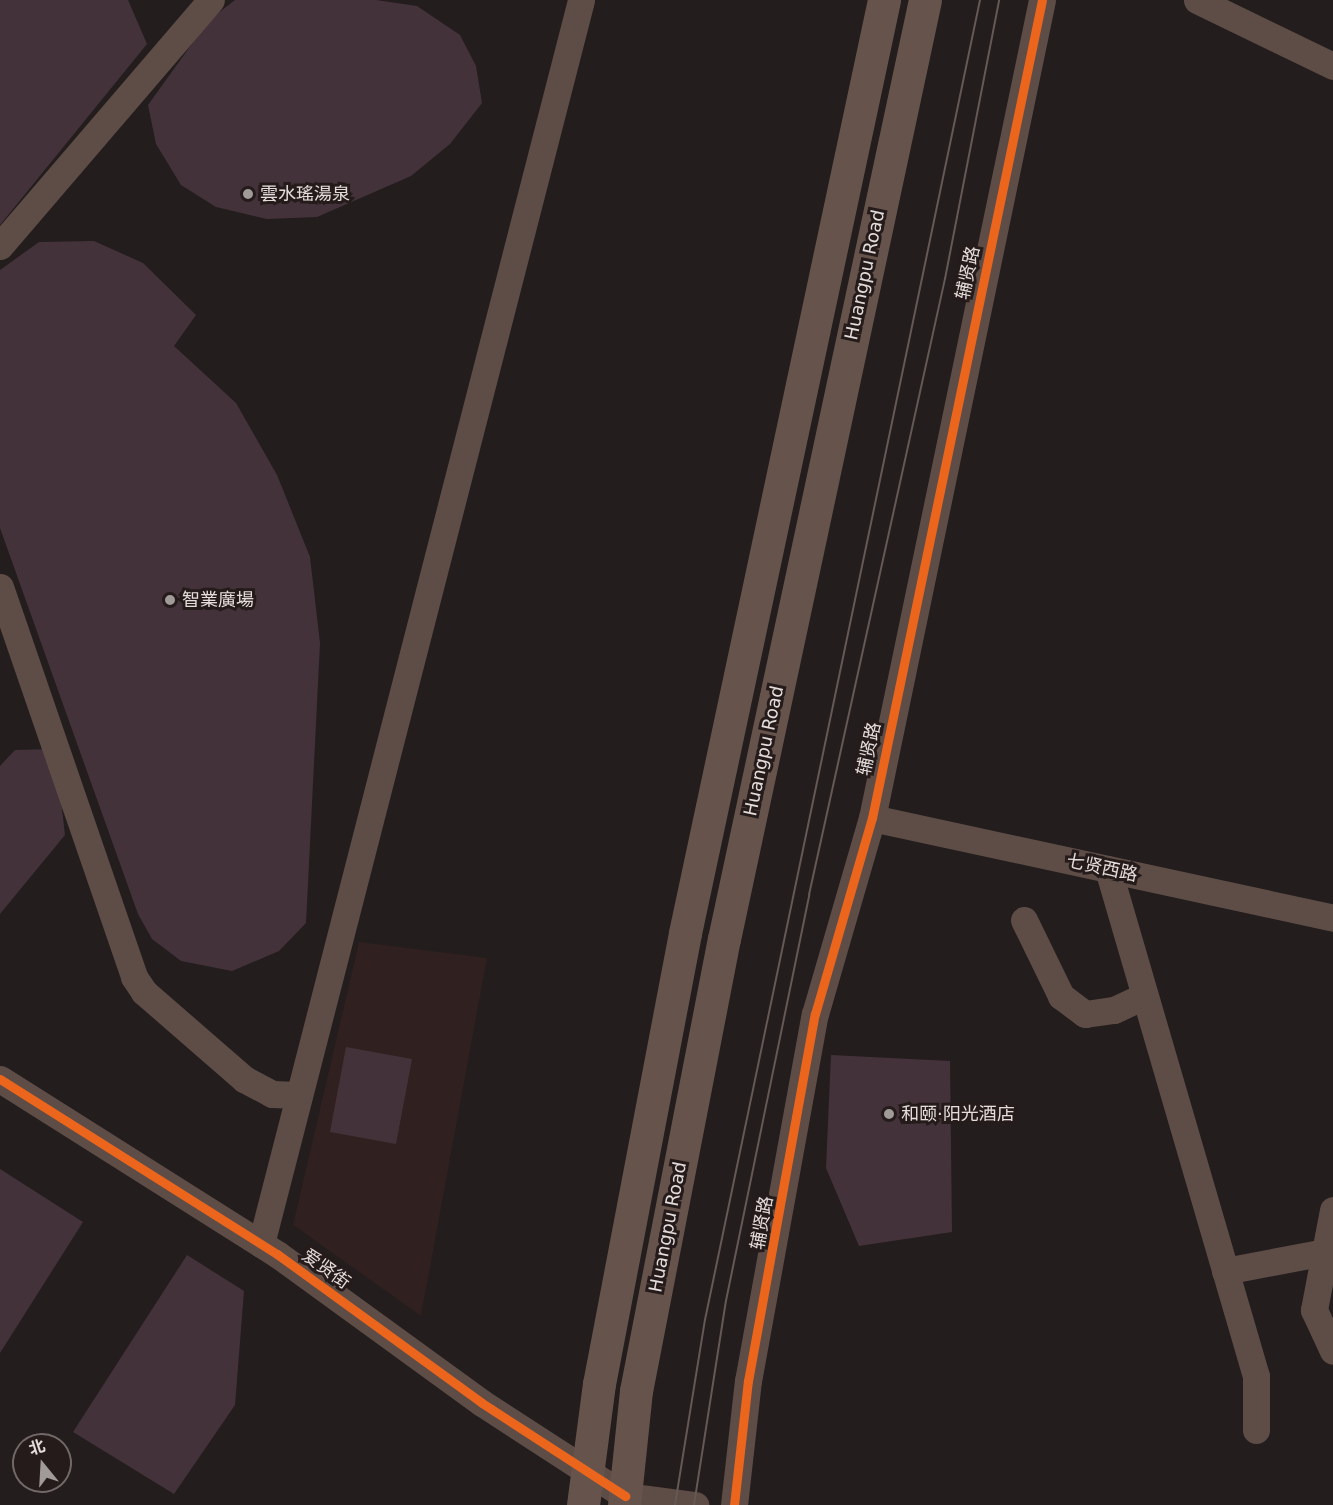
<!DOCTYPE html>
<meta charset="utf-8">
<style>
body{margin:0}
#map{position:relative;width:1333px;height:1505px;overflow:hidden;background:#231d1d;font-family:"DejaVu Sans","Noto Sans SC",sans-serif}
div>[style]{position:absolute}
.built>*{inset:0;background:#302020}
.building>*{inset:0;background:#44323a}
.minor>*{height:27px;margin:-13.5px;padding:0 13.5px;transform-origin:13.5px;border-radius:13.5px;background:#5e4d46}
.highway>*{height:33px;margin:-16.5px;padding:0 16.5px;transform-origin:16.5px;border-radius:16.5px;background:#66544c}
.tram>*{height:1.5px;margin:-0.75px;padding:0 0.75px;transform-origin:0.75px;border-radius:0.75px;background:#645955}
.cycleway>*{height:9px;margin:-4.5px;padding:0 4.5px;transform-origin:4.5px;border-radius:4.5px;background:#eb651d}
.dots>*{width:16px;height:16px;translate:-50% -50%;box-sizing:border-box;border:3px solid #251b1b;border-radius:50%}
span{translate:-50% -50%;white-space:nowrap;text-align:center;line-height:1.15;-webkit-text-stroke:6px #251b1b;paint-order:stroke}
.poi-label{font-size:18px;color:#e4dddc}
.left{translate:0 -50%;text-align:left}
.street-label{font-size:18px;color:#e4dddc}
.north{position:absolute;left:12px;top:1433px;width:60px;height:60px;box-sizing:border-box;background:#251b1b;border:2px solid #716968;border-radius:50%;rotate:342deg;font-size:16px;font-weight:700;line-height:24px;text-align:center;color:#e4dddc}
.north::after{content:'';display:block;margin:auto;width:21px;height:27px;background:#a09a99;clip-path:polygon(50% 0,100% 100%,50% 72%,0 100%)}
</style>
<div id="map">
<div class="built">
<div style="clip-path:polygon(359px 942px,487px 958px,421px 1316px,293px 1225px)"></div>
</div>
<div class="building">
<div style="clip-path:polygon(0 0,128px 0,147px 44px,0 225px)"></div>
<div style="clip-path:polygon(235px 0,376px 0,417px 6px,460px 35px,476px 66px,482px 103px,450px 144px,411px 176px,317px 217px,267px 219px,216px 207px,181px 185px,156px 144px,148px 105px,209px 20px)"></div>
<div style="clip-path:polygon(94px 241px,143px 263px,196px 315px,174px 346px,236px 403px,277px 475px,310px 557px,320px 643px,306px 923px,279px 951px,232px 971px,181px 961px,152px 939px,138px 914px,0 528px,0 270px,39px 242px)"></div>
<div style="clip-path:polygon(55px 749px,65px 835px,0 914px,0 766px,15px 750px)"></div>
<div style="clip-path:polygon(346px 1047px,412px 1059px,396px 1144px,330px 1132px)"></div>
<div style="clip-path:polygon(831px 1055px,950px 1061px,952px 1232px,859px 1246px,826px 1168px)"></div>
<div style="clip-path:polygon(0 1169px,83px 1222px,0 1353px)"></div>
<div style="clip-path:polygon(187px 1255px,244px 1291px,235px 1405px,174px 1494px,73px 1432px)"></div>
</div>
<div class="minor">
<div style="left:1197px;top:0;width:151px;rotate:25.9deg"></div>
<div style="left:0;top:246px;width:324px;rotate:-49.4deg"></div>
<div style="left:0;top:587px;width:412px;rotate:71deg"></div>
<div style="left:134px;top:977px;width:18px;rotate:56deg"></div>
<div style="left:144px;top:992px;width:133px;rotate:41deg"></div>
<div style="left:244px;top:1079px;width:32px;rotate:28deg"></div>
<div style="left:272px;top:1094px;width:26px;rotate:2deg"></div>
<div style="left:872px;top:818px;width:472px;rotate:12.2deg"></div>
<div style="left:1108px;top:869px;width:528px;rotate:73.73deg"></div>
<div style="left:1256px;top:1376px;width:54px;rotate:90deg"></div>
<div style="left:1024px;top:920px;width:85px;rotate:64deg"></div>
<div style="left:1061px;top:996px;width:30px;rotate:37deg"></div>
<div style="left:1085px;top:1014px;width:29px;rotate:-8deg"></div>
<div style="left:1114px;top:1010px;width:33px;rotate:-25deg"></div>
<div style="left:0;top:1079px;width:328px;rotate:32.3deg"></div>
<div style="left:277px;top:1254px;width:253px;rotate:36deg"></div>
<div style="left:482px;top:1403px;width:171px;rotate:33deg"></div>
<div style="left:625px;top:1496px;width:71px;rotate:7.3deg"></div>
<div style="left:1333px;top:1210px;width:102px;rotate:100.8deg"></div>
<div style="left:1314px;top:1310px;width:45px;rotate:65.1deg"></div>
<div style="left:261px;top:1244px;width:1284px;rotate:-75.57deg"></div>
<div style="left:1225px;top:1271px;width:102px;rotate:-10.8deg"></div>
<div style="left:734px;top:1505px;width:125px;rotate:-83.6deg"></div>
<div style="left:748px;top:1381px;width:373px;rotate:-79.7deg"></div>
<div style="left:815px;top:1014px;width:204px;rotate:-73.8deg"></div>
<div style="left:872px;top:818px;width:835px;rotate:-78.26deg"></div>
</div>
<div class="highway">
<div style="left:583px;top:1505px;width:122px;rotate:-82.5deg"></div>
<div style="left:599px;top:1384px;width:459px;rotate:-79.2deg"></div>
<div style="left:685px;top:933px;width:954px;rotate:-77.96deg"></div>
<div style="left:624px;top:1505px;width:115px;rotate:-84deg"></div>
<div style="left:636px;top:1391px;width:460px;rotate:-79deg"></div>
<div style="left:724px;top:939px;width:960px;rotate:-77.92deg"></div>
</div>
<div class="tram">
<div style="left:675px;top:1505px;width:187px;rotate:-80.8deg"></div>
<div style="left:705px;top:1320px;width:1348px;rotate:-78.23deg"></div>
<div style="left:694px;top:1505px;width:206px;rotate:-81.1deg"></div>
<div style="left:726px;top:1301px;width:414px;rotate:-78.4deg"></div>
<div style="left:809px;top:895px;width:631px;rotate:-77.55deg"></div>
<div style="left:945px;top:279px;width:284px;rotate:-79deg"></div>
</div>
<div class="cycleway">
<div style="left:0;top:1079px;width:328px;rotate:32.3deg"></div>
<div style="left:277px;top:1254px;width:253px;rotate:36deg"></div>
<div style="left:482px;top:1403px;width:171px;rotate:33deg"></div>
<div style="left:734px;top:1505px;width:125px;rotate:-83.6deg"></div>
<div style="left:748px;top:1381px;width:373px;rotate:-79.7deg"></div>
<div style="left:815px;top:1014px;width:204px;rotate:-73.8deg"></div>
<div style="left:872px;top:818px;width:835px;rotate:-78.26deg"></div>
</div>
<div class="dots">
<div style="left:248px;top:194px;background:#a09a99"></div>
<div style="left:170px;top:600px;background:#a09a99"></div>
<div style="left:889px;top:1114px;background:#a09a99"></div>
</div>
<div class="poi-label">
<span class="left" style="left:260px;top:194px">雲水瑤湯泉</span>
<span class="left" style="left:182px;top:600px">智業廣場</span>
<span class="left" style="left:901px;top:1114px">和颐·阳光酒店</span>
</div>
<div class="street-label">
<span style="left:968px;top:273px;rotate:-78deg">辅贤路</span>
<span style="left:865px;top:275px;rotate:-78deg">Huangpu Road</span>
<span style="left:869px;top:749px;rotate:-78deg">辅贤路</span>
<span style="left:764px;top:751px;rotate:-78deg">Huangpu Road</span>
<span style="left:1102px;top:868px;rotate:12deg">七贤西路</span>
<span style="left:762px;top:1223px;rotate:-80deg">辅贤路</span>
<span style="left:668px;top:1227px;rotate:-79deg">Huangpu Road</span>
<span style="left:326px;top:1269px;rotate:36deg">爱贤街</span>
</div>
<div class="north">北</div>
</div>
